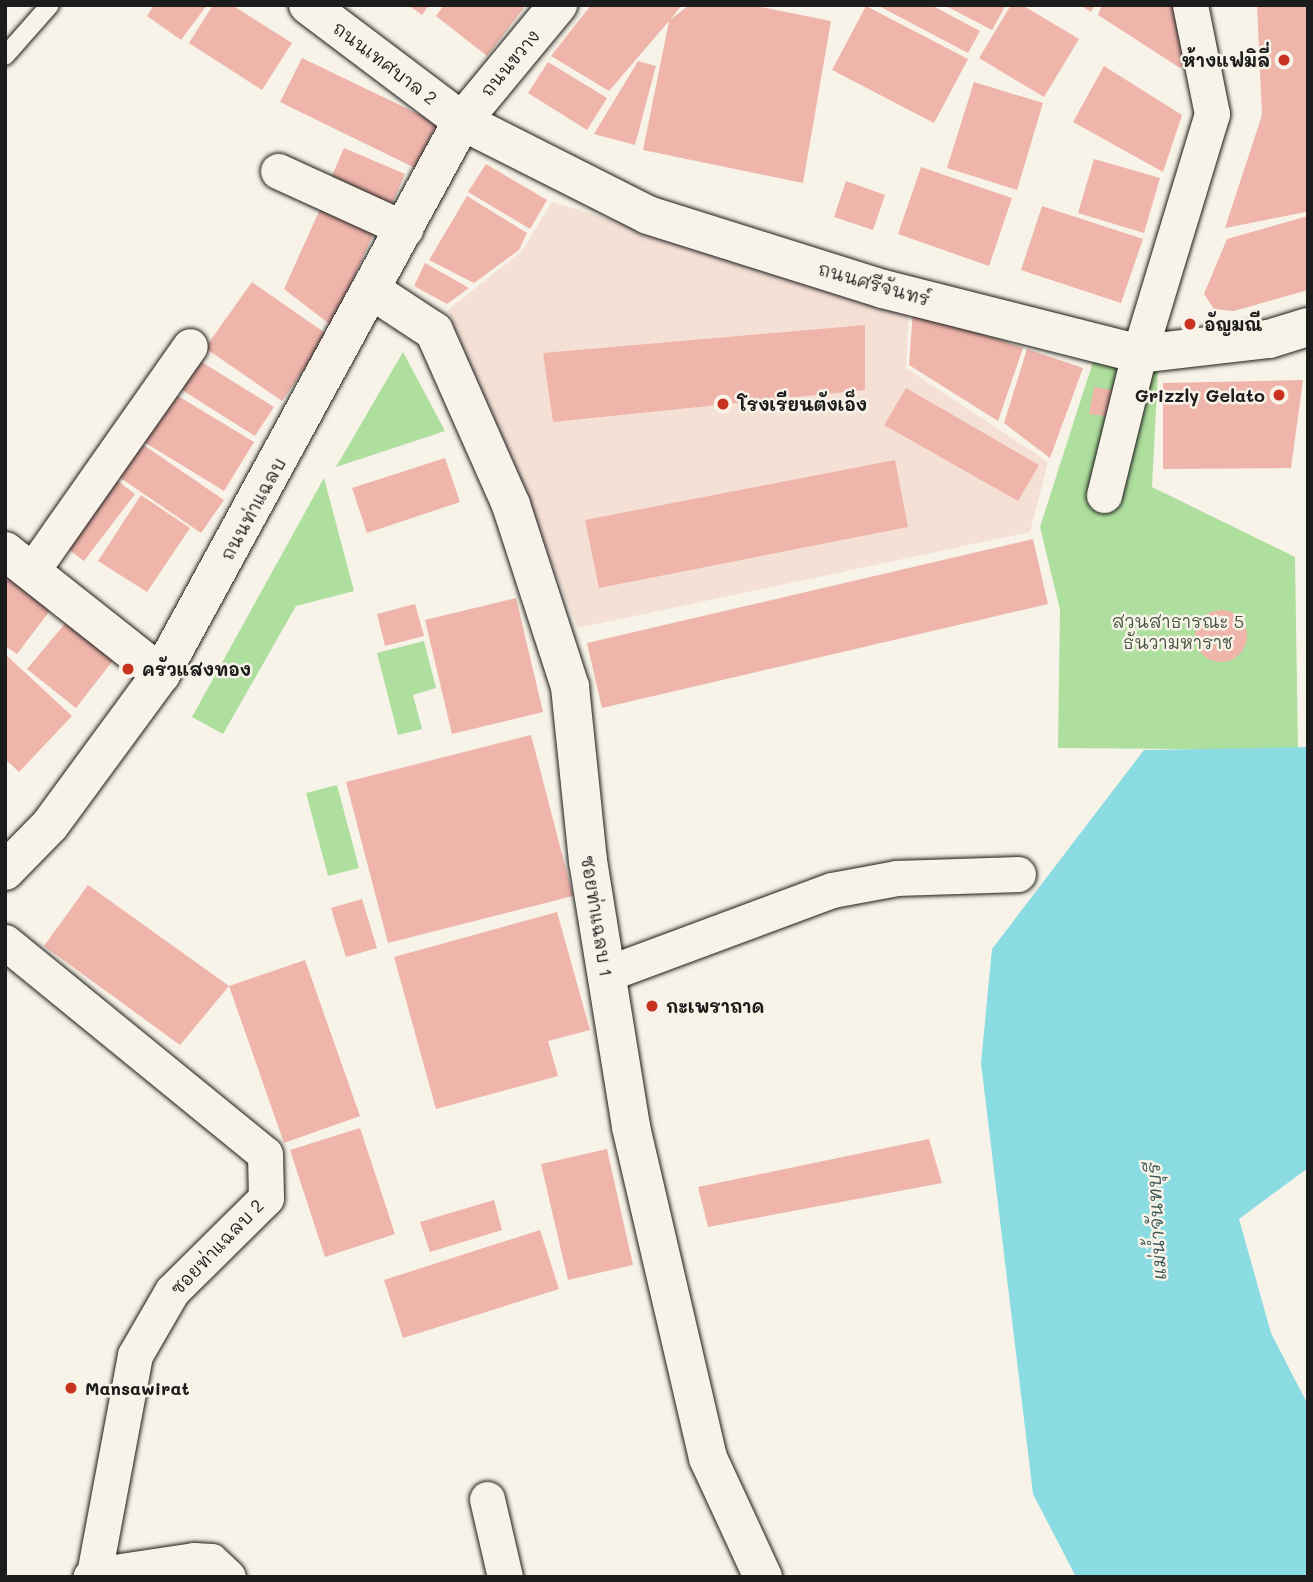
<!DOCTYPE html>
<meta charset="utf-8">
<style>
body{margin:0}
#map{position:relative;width:1313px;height:1582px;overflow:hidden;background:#f7f3e8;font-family:Mali,"Playpen Sans Thai",sans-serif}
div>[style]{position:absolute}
.built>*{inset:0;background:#f5e0d6}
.green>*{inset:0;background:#afdf9e}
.water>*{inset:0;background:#8adce2}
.building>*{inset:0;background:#efb5ab}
.round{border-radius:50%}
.roads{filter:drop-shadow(0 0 2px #1c1c1c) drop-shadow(0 0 2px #1c1c1c)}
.lane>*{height:18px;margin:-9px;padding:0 9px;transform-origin:9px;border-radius:9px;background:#f7f3e8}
.street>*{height:35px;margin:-17.5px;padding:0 17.5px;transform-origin:17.5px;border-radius:17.5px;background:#f7f3e8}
.secondary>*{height:38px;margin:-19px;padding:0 19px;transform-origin:19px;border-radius:19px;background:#f7f3e8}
.dots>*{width:19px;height:19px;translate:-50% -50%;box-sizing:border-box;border:4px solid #f7f3e8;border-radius:50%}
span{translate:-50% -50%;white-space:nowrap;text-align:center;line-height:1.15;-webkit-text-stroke:5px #f7f3e8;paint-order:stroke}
.poi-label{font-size:18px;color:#1c1c1c;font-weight:700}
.right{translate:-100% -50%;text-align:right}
.left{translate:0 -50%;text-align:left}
.street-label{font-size:18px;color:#1c1c1c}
.park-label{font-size:18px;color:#485643}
.water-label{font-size:19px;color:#3d5657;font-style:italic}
.frame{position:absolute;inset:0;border:7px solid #1c1c1c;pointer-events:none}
</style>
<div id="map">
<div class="built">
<div style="clip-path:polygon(552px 202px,909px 308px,906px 368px,1048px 462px,1030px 532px,578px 628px,448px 310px,522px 251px)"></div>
</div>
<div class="green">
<div style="clip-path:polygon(1099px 343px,1159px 351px,1152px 487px,1295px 557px,1298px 750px,1058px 748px,1060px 610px,1040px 527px)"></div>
<div style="clip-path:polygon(403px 352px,445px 431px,336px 467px)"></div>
<div style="clip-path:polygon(324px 478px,354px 591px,296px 606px,223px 734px,192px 717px)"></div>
<div style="clip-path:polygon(424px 641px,436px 688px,413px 695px,422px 729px,398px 735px,377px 653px)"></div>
<div style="clip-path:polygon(337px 785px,359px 868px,328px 876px,306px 793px)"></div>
</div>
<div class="water">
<div style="clip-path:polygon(1308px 747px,1308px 1168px,1239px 1219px,1271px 1333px,1308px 1405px,1308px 1577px,1076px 1577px,1033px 1494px,981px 1063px,992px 949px,1144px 750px)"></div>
</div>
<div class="building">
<div style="clip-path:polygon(154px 5px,207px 5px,181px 40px,147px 16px)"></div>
<div style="clip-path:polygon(213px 5px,232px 5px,292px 43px,262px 90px,189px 43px)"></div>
<div style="clip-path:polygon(408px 5px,429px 5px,422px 15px)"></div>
<div style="clip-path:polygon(444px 5px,526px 5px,487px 56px,436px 16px)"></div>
<div style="clip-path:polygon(591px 5px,682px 5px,670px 20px,689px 5px,750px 5px,831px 21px,803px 183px,643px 150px,669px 21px,609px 91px,551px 56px)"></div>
<div style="clip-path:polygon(877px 5px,931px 5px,980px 31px,968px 53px)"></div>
<div style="clip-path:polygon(944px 5px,1006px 5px,992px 30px)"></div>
<div style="clip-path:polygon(1011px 5px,1022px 5px,1079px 39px,1044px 97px,979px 58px)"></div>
<div style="clip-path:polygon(1080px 5px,1095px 5px,1091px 12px)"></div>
<div style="clip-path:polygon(1102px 5px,1173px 5px,1189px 61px,1180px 68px,1098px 15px)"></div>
<div style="clip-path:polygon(1257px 5px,1308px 5px,1308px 206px,1306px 212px,1225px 228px,1262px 115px)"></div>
<div style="clip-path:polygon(866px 6px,968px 59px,934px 123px,832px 70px)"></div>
<div style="clip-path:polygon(302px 58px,437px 123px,415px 168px,280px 102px)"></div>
<div style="clip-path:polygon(638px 61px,656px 66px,635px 145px,594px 134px)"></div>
<div style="clip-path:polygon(548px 62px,607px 98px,587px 130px,528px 93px)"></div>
<div style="clip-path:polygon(1104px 66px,1182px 115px,1163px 172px,1073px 122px)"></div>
<div style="clip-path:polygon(974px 82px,1043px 103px,1017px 190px,947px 168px)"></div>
<div style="clip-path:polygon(344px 148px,405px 174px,388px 213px,327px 187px)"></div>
<div style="clip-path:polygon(1094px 159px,1160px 178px,1144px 233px,1078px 213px)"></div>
<div style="clip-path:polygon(486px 164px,547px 200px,530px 229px,468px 192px)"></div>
<div style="clip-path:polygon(921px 167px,1012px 198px,989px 266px,898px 234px)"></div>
<div style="clip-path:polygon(846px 181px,885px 195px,873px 230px,834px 217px)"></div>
<div style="clip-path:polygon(326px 196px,380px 219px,332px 326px,284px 289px)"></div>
<div style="clip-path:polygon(467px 196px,527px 233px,519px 250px,474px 283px,429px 260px)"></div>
<div style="clip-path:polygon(1042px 206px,1143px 239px,1121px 303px,1021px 270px)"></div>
<div style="clip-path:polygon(1308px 216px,1308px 290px,1234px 311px,1214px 309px,1204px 294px,1227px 239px)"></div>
<div style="clip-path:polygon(425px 263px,469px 288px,447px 304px,414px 286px)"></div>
<div style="clip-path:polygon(252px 282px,328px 335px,282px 401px,205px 348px)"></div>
<div style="clip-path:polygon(913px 310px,1023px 348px,998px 421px,909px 365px)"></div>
<div style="clip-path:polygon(865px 325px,865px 390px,553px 422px,543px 353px)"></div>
<div style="clip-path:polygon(1027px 349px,1083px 368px,1050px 458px,1004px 423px)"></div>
<div style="clip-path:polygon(200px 361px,274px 407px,255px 436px,182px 390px)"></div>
<div style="clip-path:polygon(1303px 380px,1291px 468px,1163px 469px,1163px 383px)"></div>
<div style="clip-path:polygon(1094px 387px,1118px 391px,1114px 417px,1089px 414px)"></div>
<div style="clip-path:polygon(906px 388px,1039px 465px,1018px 501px,884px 425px)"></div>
<div style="clip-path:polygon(173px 393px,254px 442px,224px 491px,144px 442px)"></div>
<div style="clip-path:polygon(142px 444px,224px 500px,201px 533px,119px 477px)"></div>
<div style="clip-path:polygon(445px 458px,460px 502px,367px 533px,352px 488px)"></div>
<div style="clip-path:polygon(895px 460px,908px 527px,599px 588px,585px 520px)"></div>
<div style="clip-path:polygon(106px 472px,135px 494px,84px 561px,56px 540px)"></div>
<div style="clip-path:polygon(141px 495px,190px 528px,147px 592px,98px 561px)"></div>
<div style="clip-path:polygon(1033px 539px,1048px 604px,602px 708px,587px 643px)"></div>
<div style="clip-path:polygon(11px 576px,52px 608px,17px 654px,5px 646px,5px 583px)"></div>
<div style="clip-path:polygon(516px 598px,543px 712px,452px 734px,425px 620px)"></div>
<div style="clip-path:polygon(415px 604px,424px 636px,385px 646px,377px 614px)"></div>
<div class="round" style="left:1195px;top:610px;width:52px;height:52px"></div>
<div style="clip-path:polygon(68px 620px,115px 658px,76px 708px,27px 669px)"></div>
<div style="clip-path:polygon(5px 654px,72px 716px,19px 772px,5px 759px)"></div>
<div style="clip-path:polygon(531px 735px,573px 896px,388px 943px,346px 782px)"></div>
<div style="clip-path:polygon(88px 885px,229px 986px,305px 960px,360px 1116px,284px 1143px,229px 986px,180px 1045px,44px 946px)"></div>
<div style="clip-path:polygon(362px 899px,377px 948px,346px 957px,331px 908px)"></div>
<div style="clip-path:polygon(557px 912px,590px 1030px,548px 1041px,558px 1076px,436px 1109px,394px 957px)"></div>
<div style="clip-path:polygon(360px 1128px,395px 1234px,325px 1257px,290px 1150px)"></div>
<div style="clip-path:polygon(929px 1139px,942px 1183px,708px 1227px,698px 1187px)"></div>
<div style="clip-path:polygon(607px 1149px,633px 1265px,568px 1280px,541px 1164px)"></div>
<div style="clip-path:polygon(494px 1200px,502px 1230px,430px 1252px,420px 1222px)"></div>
<div style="clip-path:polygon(540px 1230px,559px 1289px,403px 1338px,384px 1280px)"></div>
</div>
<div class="roads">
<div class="lane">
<div style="left:5px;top:56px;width:68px;rotate:-48.6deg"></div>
</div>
<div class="street">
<div style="left:278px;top:171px;width:140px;rotate:24.5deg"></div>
<div style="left:1104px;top:495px;width:145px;rotate:-76.1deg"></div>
<div style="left:1139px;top:354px;width:251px;rotate:-73.1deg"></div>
<div style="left:1212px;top:114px;width:111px;rotate:-101.4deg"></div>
<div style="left:31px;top:572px;width:276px;rotate:-54.9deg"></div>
<div style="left:5px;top:942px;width:335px;rotate:39.2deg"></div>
<div style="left:265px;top:1154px;width:44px;rotate:88.7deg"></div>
<div style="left:266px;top:1198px;width:132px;rotate:135.3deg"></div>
<div style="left:172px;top:1291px;width:74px;rotate:120deg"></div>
<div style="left:135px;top:1355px;width:224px;rotate:100.6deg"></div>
<div style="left:94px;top:1575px;width:4px;rotate:153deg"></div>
<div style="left:606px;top:974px;width:241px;rotate:-20.4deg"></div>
<div style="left:832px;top:890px;width:66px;rotate:-10.5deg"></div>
<div style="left:897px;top:878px;width:121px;rotate:-1.9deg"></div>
<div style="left:487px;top:1499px;width:80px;rotate:77deg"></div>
<div style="left:94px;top:1575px;width:101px;rotate:-8.5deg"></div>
<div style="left:194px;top:1560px;width:17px;rotate:3deg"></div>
<div style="left:211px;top:1561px;width:23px;rotate:43deg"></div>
</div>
<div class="secondary">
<div style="left:308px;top:5px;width:193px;rotate:37deg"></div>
<div style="left:462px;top:121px;width:208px;rotate:26.8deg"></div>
<div style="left:648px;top:215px;width:246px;rotate:17.5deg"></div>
<div style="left:883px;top:289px;width:264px;rotate:14.2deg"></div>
<div style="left:1139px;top:354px;width:131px;rotate:-6.6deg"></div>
<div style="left:1269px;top:339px;width:41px;rotate:-17.1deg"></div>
<div style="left:373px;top:291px;width:73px;rotate:33.3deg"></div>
<div style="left:434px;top:331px;width:190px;rotate:66.1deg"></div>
<div style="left:511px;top:505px;width:191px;rotate:72deg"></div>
<div style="left:570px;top:687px;width:175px;rotate:84.1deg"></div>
<div style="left:588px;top:861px;width:269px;rotate:80.8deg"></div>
<div style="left:631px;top:1127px;width:340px;rotate:76.9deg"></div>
<div style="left:708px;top:1458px;width:131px;rotate:65.2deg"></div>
<div style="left:5px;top:551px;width:199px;rotate:38.3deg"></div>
<div style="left:5px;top:871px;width:64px;rotate:-45.6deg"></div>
<div style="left:50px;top:825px;width:187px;rotate:-53.7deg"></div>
<div style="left:161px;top:674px;width:630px;rotate:-61.44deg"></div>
<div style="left:462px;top:121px;width:151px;rotate:-50.4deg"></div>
</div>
</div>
<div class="dots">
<div style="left:1284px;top:60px;background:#c8321e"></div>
<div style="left:1190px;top:324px;background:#c8321e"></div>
<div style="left:1279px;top:395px;background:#c8321e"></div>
<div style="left:723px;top:404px;background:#c8321e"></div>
<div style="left:128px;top:669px;background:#c8321e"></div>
<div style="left:652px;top:1006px;background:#c8321e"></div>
<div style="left:71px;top:1388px;background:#c8321e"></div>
</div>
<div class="poi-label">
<span class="right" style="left:1270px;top:60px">ห้างแฟมิลี่</span>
<span class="left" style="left:1204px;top:324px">อัญมณี</span>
<span class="right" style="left:1265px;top:395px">Grizzly Gelato</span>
<span class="left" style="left:737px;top:404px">โรงเรียนตังเอ็ง</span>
<span class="left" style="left:142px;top:669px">ครัวแสงทอง</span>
<span class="left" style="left:666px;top:1006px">กะเพราถาด</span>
<span class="left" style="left:85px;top:1388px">Mansawirat</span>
</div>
<div class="street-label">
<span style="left:385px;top:63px;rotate:37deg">ถนนเทศบาล 2</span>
<span style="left:510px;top:63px;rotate:-50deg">ถนนขวาง</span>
<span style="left:874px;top:284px;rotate:16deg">ถนนศรีจันทร์</span>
<span style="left:253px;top:509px;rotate:-61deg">ถนนท่าแฉลบ</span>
<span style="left:597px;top:916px;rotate:81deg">ซอยท่าแฉลบ 1</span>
<span style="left:217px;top:1247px;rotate:-46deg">ซอยท่าแฉลบ 2</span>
</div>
<div class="park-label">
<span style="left:1178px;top:632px">สวนสาธารณะ 5<br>ธันวามหาราช</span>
</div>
<div class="water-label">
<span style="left:1156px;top:1221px;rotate:-93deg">แม่น้ำจันทบุรี</span>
</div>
<div class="frame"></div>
</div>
